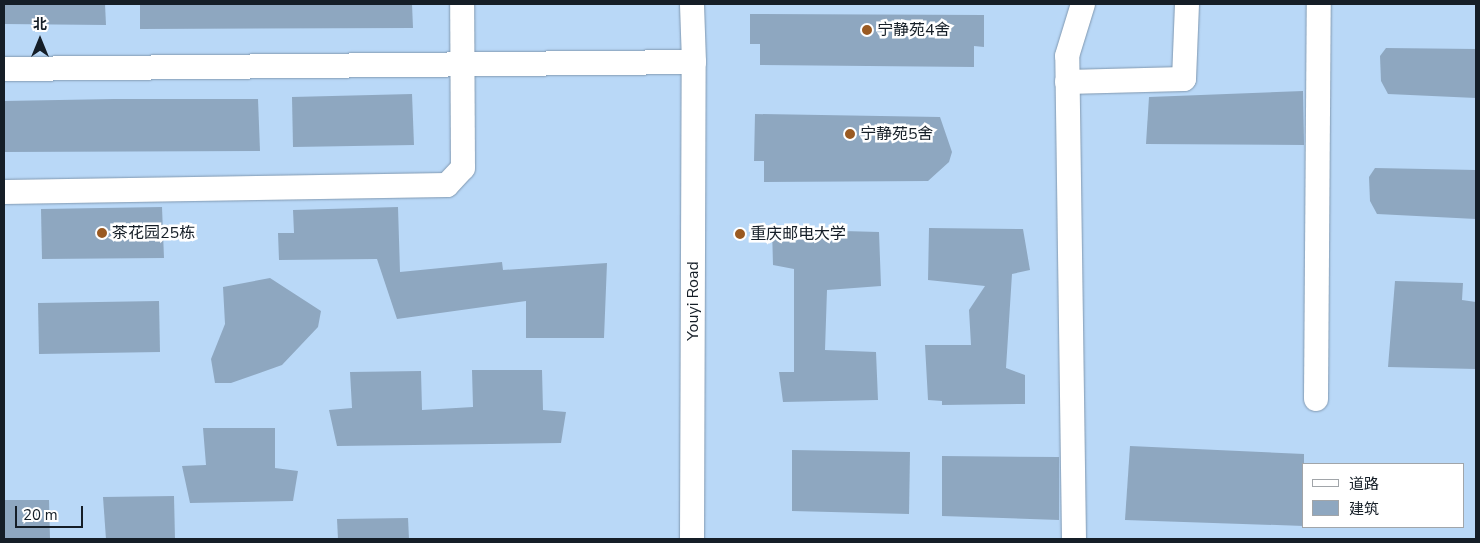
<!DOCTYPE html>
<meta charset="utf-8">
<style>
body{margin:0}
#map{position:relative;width:1480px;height:543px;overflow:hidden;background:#cbe5ff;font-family:"Nunito Sans","Noto Sans SC",sans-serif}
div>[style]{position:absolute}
.built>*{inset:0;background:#b9d8f7}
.building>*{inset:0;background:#8ea7c0}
.roads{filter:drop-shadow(0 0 1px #8098b0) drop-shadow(0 0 1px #8098b0)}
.minor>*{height:24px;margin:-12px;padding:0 12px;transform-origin:12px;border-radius:12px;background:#fff}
.dots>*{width:14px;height:14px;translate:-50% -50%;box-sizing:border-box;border:2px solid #fff;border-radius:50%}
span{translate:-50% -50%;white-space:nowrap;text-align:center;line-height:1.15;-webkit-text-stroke:5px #fff;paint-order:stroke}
.poi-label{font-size:16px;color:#151e27}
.left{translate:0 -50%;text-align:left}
.street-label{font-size:16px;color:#151e27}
.frame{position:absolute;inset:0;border:5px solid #151e27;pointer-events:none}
.legend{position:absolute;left:1302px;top:463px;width:162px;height:65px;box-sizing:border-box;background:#fff;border:1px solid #a1a5a9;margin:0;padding:6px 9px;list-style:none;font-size:15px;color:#151e27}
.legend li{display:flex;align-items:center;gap:10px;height:25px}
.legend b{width:25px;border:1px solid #a1a5a9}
.north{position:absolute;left:15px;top:15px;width:50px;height:50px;-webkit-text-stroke:4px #fff;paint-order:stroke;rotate:0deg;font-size:14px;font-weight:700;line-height:20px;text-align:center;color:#151e27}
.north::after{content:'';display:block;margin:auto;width:18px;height:22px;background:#151e27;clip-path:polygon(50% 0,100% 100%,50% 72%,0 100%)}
.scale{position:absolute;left:15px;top:506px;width:68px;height:22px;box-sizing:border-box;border:2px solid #151e27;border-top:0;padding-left:6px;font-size:15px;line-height:18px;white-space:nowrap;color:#151e27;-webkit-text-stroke:4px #fff;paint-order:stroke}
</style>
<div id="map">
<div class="built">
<div style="clip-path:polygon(evenodd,4px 4px,1476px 4px,1476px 539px,4px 539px,4px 4px,1304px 464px,1464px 464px,1464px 527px,1304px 527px,1304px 464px)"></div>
</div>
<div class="building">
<div style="clip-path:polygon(4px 4px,105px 4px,106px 25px,4px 24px)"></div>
<div style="clip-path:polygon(140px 4px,412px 4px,413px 28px,140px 29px)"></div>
<div style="clip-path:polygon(750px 14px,984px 15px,984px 47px,974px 46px,974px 67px,760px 65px,760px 44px,750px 44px)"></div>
<div style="clip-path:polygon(1386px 48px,1476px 49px,1476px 98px,1388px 94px,1381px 81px,1380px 56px)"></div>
<div style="clip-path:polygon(1303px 91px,1304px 145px,1146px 144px,1149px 97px)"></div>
<div style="clip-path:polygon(412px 94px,414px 145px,293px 147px,292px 97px)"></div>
<div style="clip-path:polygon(114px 99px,258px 99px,260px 151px,4px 152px,4px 101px)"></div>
<div style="clip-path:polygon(755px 114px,940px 117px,952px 152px,949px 162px,928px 181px,764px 182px,764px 161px,754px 161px)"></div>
<div style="clip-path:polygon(1375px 168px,1476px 170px,1476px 219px,1377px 214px,1370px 201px,1369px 177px)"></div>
<div style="clip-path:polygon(162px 207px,164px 258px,42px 259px,41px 209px)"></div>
<div style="clip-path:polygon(398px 207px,400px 272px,502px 262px,503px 270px,607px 263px,604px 338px,526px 338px,526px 301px,397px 319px,377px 259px,279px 260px,278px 233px,294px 233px,293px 210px)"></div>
<div style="clip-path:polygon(929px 228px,1023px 229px,1030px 270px,1012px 274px,1006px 368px,1025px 375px,1025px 404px,942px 405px,942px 401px,928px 400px,925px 345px,971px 345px,969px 310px,985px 286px,928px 280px)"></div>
<div style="clip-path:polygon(772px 229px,879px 232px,881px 286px,827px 290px,825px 350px,876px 352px,878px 400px,783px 402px,779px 372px,794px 372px,794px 269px,773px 265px)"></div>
<div style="clip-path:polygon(270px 278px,321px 311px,318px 327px,282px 365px,231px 383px,215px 383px,211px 359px,225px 324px,223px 287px)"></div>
<div style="clip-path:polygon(1395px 281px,1463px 283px,1462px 300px,1476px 302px,1476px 369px,1388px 367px)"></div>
<div style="clip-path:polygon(159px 301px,160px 352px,39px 354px,38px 303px)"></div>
<div style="clip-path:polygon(472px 370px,542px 370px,543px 410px,566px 412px,561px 443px,337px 446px,329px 410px,352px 408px,350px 372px,421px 371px,422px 410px,473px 407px)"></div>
<div style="clip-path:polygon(203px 428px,275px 428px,275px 468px,298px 471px,293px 501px,190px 503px,182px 466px,206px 465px)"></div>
<div style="clip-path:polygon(1130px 446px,1304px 454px,1304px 526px,1125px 520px)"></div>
<div style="clip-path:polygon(792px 450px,910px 452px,909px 514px,792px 511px)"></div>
<div style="clip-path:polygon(942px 456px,1059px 457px,1059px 520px,942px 516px)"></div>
<div style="clip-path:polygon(174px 496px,175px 539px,106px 539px,103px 497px)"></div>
<div style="clip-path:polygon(4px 500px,49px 500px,50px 539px,4px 539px)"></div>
<div style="clip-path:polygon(408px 518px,409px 539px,338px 539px,337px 519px)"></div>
</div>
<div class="roads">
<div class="minor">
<div style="left:4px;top:69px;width:690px;rotate:-0.58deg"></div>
<div style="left:694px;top:62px;width:58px;rotate:-92deg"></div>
<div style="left:1067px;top:82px;width:117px;rotate:-1.5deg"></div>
<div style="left:1184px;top:79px;width:75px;rotate:-87.7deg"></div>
<div style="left:4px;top:192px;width:443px;rotate:-0.9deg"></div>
<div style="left:447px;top:185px;width:23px;rotate:-47deg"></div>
<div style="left:463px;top:168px;width:164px;rotate:-90.3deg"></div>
<div style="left:1316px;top:399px;width:395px;rotate:-89.6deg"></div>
<div style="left:692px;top:539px;width:477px;rotate:-89.8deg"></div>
<div style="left:1074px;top:539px;width:483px;rotate:-90.8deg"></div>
<div style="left:1067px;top:56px;width:54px;rotate:-72.9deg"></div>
</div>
</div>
<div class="dots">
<div style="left:867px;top:30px;background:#9a5a22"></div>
<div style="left:850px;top:134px;background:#9a5a22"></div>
<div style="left:102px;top:233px;background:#9a5a22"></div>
<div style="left:740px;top:234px;background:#9a5a22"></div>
</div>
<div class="poi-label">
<span class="left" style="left:877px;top:30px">宁静苑4舍</span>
<span class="left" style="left:860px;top:134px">宁静苑5舍</span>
<span class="left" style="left:112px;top:233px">茶花园25栋</span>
<span class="left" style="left:750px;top:234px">重庆邮电大学</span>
</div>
<div class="street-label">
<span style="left:693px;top:301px;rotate:-90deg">Youyi Road</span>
</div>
<div class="frame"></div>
<ul class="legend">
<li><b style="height:6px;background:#fff"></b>道路</li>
<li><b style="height:14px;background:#8ea7c0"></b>建筑</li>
</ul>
<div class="north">北</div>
<div class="scale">20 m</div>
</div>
